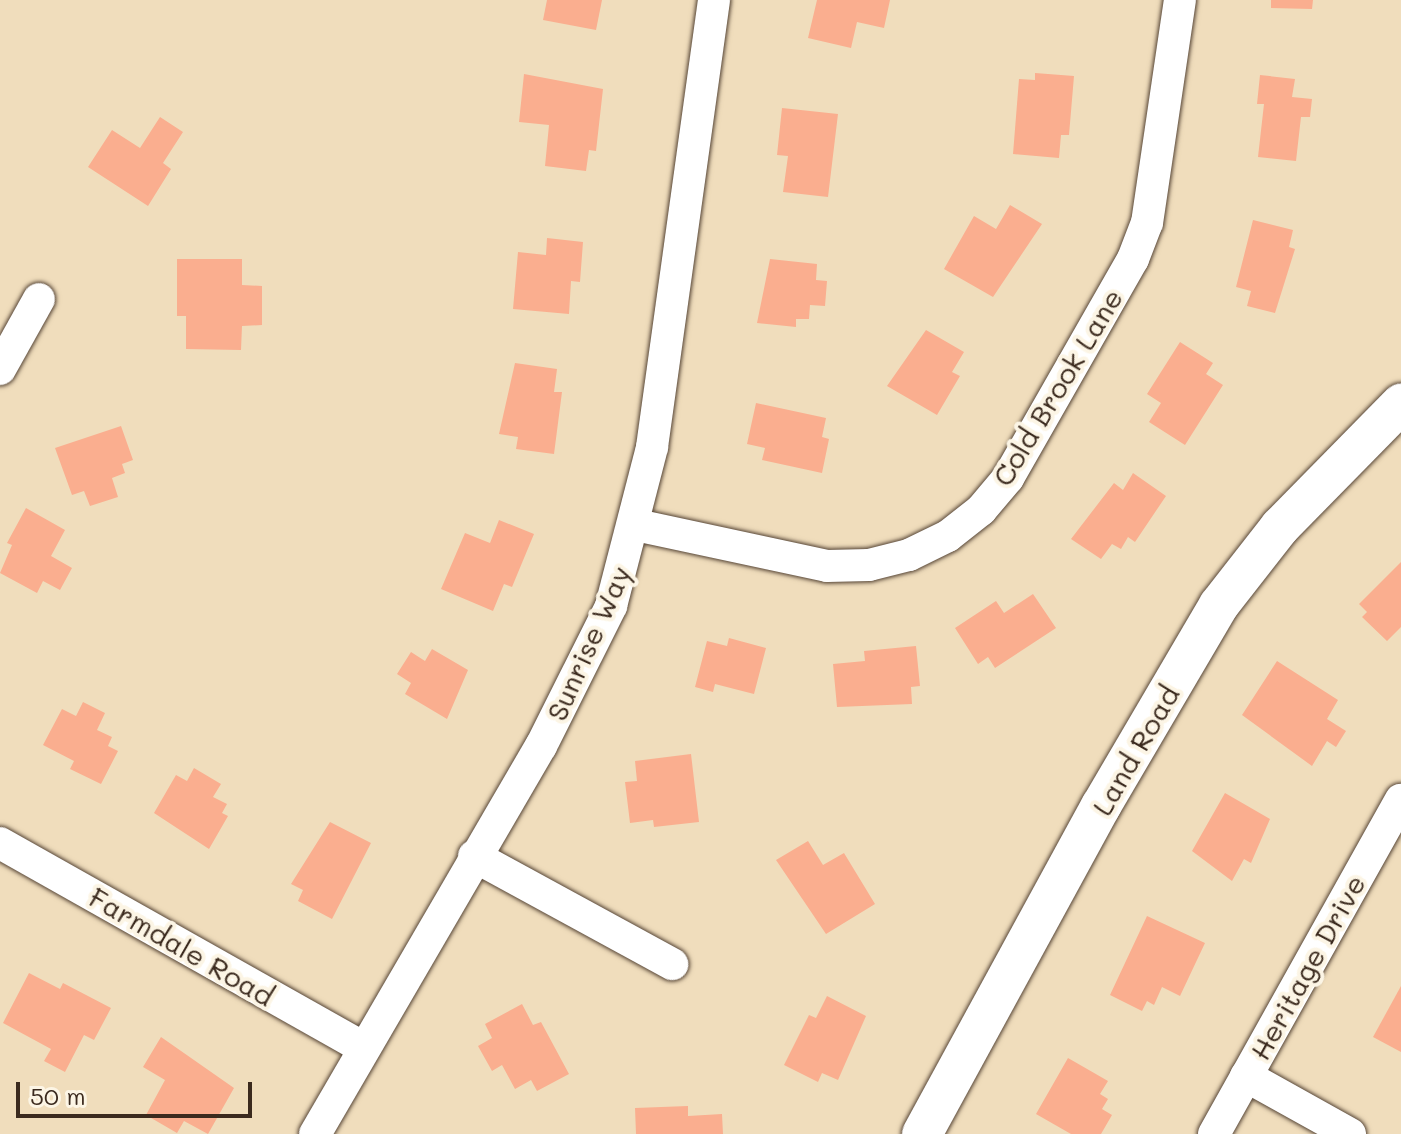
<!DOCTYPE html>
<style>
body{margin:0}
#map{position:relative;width:1401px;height:1134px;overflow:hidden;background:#f0ddbc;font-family:Mali,sans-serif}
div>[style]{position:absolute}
.building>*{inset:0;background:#faae8f}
.roads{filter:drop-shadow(0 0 2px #564536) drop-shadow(0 0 2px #564536)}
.minor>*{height:32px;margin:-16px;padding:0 16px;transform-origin:16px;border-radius:16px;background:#fff}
.tertiary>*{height:40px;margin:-20px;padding:0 20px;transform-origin:20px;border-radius:20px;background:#fff}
span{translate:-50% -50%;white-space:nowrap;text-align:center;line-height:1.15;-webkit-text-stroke:8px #fcf5e5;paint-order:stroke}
.street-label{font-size:28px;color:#3b2a1e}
.scale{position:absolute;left:16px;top:1082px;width:236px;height:36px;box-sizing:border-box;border:4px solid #3b2a1e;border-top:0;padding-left:10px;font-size:24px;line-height:28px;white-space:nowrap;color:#3b2a1e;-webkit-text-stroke:6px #fcf5e5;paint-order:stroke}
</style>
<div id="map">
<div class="building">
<div style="clip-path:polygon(547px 0,602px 0,596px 30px,543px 20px)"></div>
<div style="clip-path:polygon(817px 0,890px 0,884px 28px,857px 22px,851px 48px,808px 38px)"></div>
<div style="clip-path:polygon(1271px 0,1313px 0,1312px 9px,1271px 8px)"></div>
<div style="clip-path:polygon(1035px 73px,1074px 76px,1069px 135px,1061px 135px,1059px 158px,1013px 154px,1019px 79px,1035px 80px)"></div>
<div style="clip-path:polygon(524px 74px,603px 89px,596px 151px,589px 150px,586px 171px,545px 166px,549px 125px,519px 122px)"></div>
<div style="clip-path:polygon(1260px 75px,1295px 79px,1292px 97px,1312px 99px,1310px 117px,1301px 117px,1296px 161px,1258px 157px,1264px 104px,1257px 104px)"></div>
<div style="clip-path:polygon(782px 108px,838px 114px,828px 197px,783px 192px,788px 156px,777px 155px)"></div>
<div style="clip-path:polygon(160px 117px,183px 132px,163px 163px,171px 169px,148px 206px,88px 167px,112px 130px,140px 148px)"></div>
<div style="clip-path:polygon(1010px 205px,1042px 224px,993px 297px,944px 269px,974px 216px,996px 229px)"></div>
<div style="clip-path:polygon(1253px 220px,1293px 230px,1289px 247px,1295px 249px,1275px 313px,1247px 306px,1251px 291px,1236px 287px)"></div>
<div style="clip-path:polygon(547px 238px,583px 242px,580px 282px,571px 281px,569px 314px,513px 309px,518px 252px,546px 255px)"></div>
<div style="clip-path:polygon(177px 259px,242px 259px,242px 285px,262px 286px,262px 325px,242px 326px,241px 350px,186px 349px,186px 316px,177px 316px)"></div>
<div style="clip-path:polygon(770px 259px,817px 264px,816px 280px,827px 281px,825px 306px,810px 305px,809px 319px,796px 319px,796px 327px,757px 323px)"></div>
<div style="clip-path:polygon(926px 330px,964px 352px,952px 372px,960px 376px,937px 415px,887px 386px)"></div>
<div style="clip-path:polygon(1180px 342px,1213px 363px,1206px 374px,1223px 385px,1185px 445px,1149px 422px,1161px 403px,1147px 394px)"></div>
<div style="clip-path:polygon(515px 363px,557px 369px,554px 392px,562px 392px,554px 454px,516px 449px,518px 437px,499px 434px)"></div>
<div style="clip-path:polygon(756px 403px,826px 418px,822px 437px,829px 439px,822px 473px,762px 460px,765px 448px,747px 444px)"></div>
<div style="clip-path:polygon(121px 426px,133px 460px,122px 464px,125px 473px,112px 478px,118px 497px,90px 506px,84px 491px,72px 495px,55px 448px)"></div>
<div style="clip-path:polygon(1133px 473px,1166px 496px,1135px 542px,1128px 537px,1121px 549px,1112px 544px,1101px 559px,1071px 539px,1114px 483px,1123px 490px)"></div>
<div style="clip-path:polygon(26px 508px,65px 530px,51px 556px,72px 568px,60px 590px,43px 581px,37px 593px,0 573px,12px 545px,7px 543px)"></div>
<div style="clip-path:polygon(499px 520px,534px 534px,512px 587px,504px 584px,493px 611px,441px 589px,465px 533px,490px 543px)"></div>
<div style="clip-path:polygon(1401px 562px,1401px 627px,1387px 641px,1362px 617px,1367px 612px,1359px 604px)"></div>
<div style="clip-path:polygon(1033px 594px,1056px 628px,995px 668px,988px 657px,978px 664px,955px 628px,996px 601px,1004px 613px)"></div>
<div style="clip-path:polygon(729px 638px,766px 648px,754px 694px,715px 684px,713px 692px,695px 687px,707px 641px,727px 646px)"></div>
<div style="clip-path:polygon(916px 646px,920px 686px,911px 687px,912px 704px,837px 707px,833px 664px,865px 661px,864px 651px)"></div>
<div style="clip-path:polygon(432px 649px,468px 670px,447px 719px,405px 694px,411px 683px,397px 674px,411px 652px,425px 661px)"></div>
<div style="clip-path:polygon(1277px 661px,1338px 700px,1327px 719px,1346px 731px,1336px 747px,1327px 741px,1312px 766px,1242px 715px)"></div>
<div style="clip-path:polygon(83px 702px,105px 713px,97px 730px,112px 737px,108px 746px,118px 751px,101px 784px,70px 769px,74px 761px,43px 745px,62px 709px,76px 716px)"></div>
<div style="clip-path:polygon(691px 754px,699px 822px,654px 827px,653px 820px,630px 823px,625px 782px,637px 781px,635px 761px)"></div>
<div style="clip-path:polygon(194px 768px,221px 784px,213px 797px,227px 804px,222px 813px,228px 816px,209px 849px,154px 813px,176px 775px,187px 781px)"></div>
<div style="clip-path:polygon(1225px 793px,1270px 819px,1251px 863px,1244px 859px,1232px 881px,1192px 851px)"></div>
<div style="clip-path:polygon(330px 822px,371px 843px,332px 919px,298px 901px,303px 890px,291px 884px)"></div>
<div style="clip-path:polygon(808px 841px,823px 865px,844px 853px,875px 904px,826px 934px,776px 860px)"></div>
<div style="clip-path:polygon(1147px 916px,1205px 943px,1180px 996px,1162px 987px,1154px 1005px,1147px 1001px,1142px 1011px,1110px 995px)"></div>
<div style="clip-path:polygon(29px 973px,60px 989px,63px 983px,111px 1008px,94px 1040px,84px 1035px,65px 1072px,44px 1061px,51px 1049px,3px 1023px)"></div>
<div style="clip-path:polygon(1401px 986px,1401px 1052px,1373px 1037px)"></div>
<div style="clip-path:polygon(827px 996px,866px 1016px,838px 1080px,822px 1073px,818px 1082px,784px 1065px,809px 1015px,816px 1018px)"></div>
<div style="clip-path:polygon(522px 1004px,533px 1025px,541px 1022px,569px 1074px,537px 1091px,531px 1080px,515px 1089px,502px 1065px,492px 1071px,478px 1046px,492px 1038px,485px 1024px)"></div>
<div style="clip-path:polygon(161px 1037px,234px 1088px,208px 1134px,184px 1121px,177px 1133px,146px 1115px,165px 1080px,143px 1067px)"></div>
<div style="clip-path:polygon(1068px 1058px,1108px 1081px,1100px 1094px,1108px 1099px,1102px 1109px,1112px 1115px,1101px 1134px,1071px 1134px,1036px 1114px)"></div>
<div style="clip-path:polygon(688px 1106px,688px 1116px,722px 1114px,723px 1134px,636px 1134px,635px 1108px)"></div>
</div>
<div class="roads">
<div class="minor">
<div style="left:0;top:369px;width:80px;rotate:-60.9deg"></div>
<div style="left:636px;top:525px;width:195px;rotate:12.1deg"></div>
<div style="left:827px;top:566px;width:42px;rotate:-1.4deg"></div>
<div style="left:869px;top:565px;width:41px;rotate:-14deg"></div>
<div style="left:909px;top:555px;width:43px;rotate:-26deg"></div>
<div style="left:948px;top:536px;width:42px;rotate:-38.2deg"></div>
<div style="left:981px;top:510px;width:42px;rotate:-49.8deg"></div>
<div style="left:1008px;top:478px;width:252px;rotate:-60.3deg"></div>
<div style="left:1133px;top:259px;width:39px;rotate:-69deg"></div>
<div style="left:1147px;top:223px;width:225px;rotate:-81.6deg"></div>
<div style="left:0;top:843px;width:418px;rotate:29.4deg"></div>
<div style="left:474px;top:856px;width:226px;rotate:28.6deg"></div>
<div style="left:1246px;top:1076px;width:119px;rotate:29.1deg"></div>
<div style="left:315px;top:1134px;width:449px;rotate:-59.8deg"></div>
<div style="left:541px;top:746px;width:157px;rotate:-63.4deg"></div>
<div style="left:611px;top:606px;width:164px;rotate:-75.5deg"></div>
<div style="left:652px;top:447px;width:451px;rotate:-82.1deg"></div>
<div style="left:1214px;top:1134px;width:383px;rotate:-60.8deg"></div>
</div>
<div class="tertiary">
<div style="left:922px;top:1134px;width:374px;rotate:-61.4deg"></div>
<div style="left:1101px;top:806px;width:233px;rotate:-59.6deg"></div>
<div style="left:1219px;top:605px;width:99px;rotate:-52deg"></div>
<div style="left:1280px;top:527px;width:173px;rotate:-45.5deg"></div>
</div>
</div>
<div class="street-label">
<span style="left:1057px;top:387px;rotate:-59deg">Cold Brook Lane</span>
<span style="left:588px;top:643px;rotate:-66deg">Sunrise Way</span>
<span style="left:1135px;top:750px;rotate:-60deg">Land Road</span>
<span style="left:182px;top:946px;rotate:30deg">Farmdale Road</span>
<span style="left:1307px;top:967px;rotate:-61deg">Heritage Drive</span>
</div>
<div class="scale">50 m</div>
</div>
